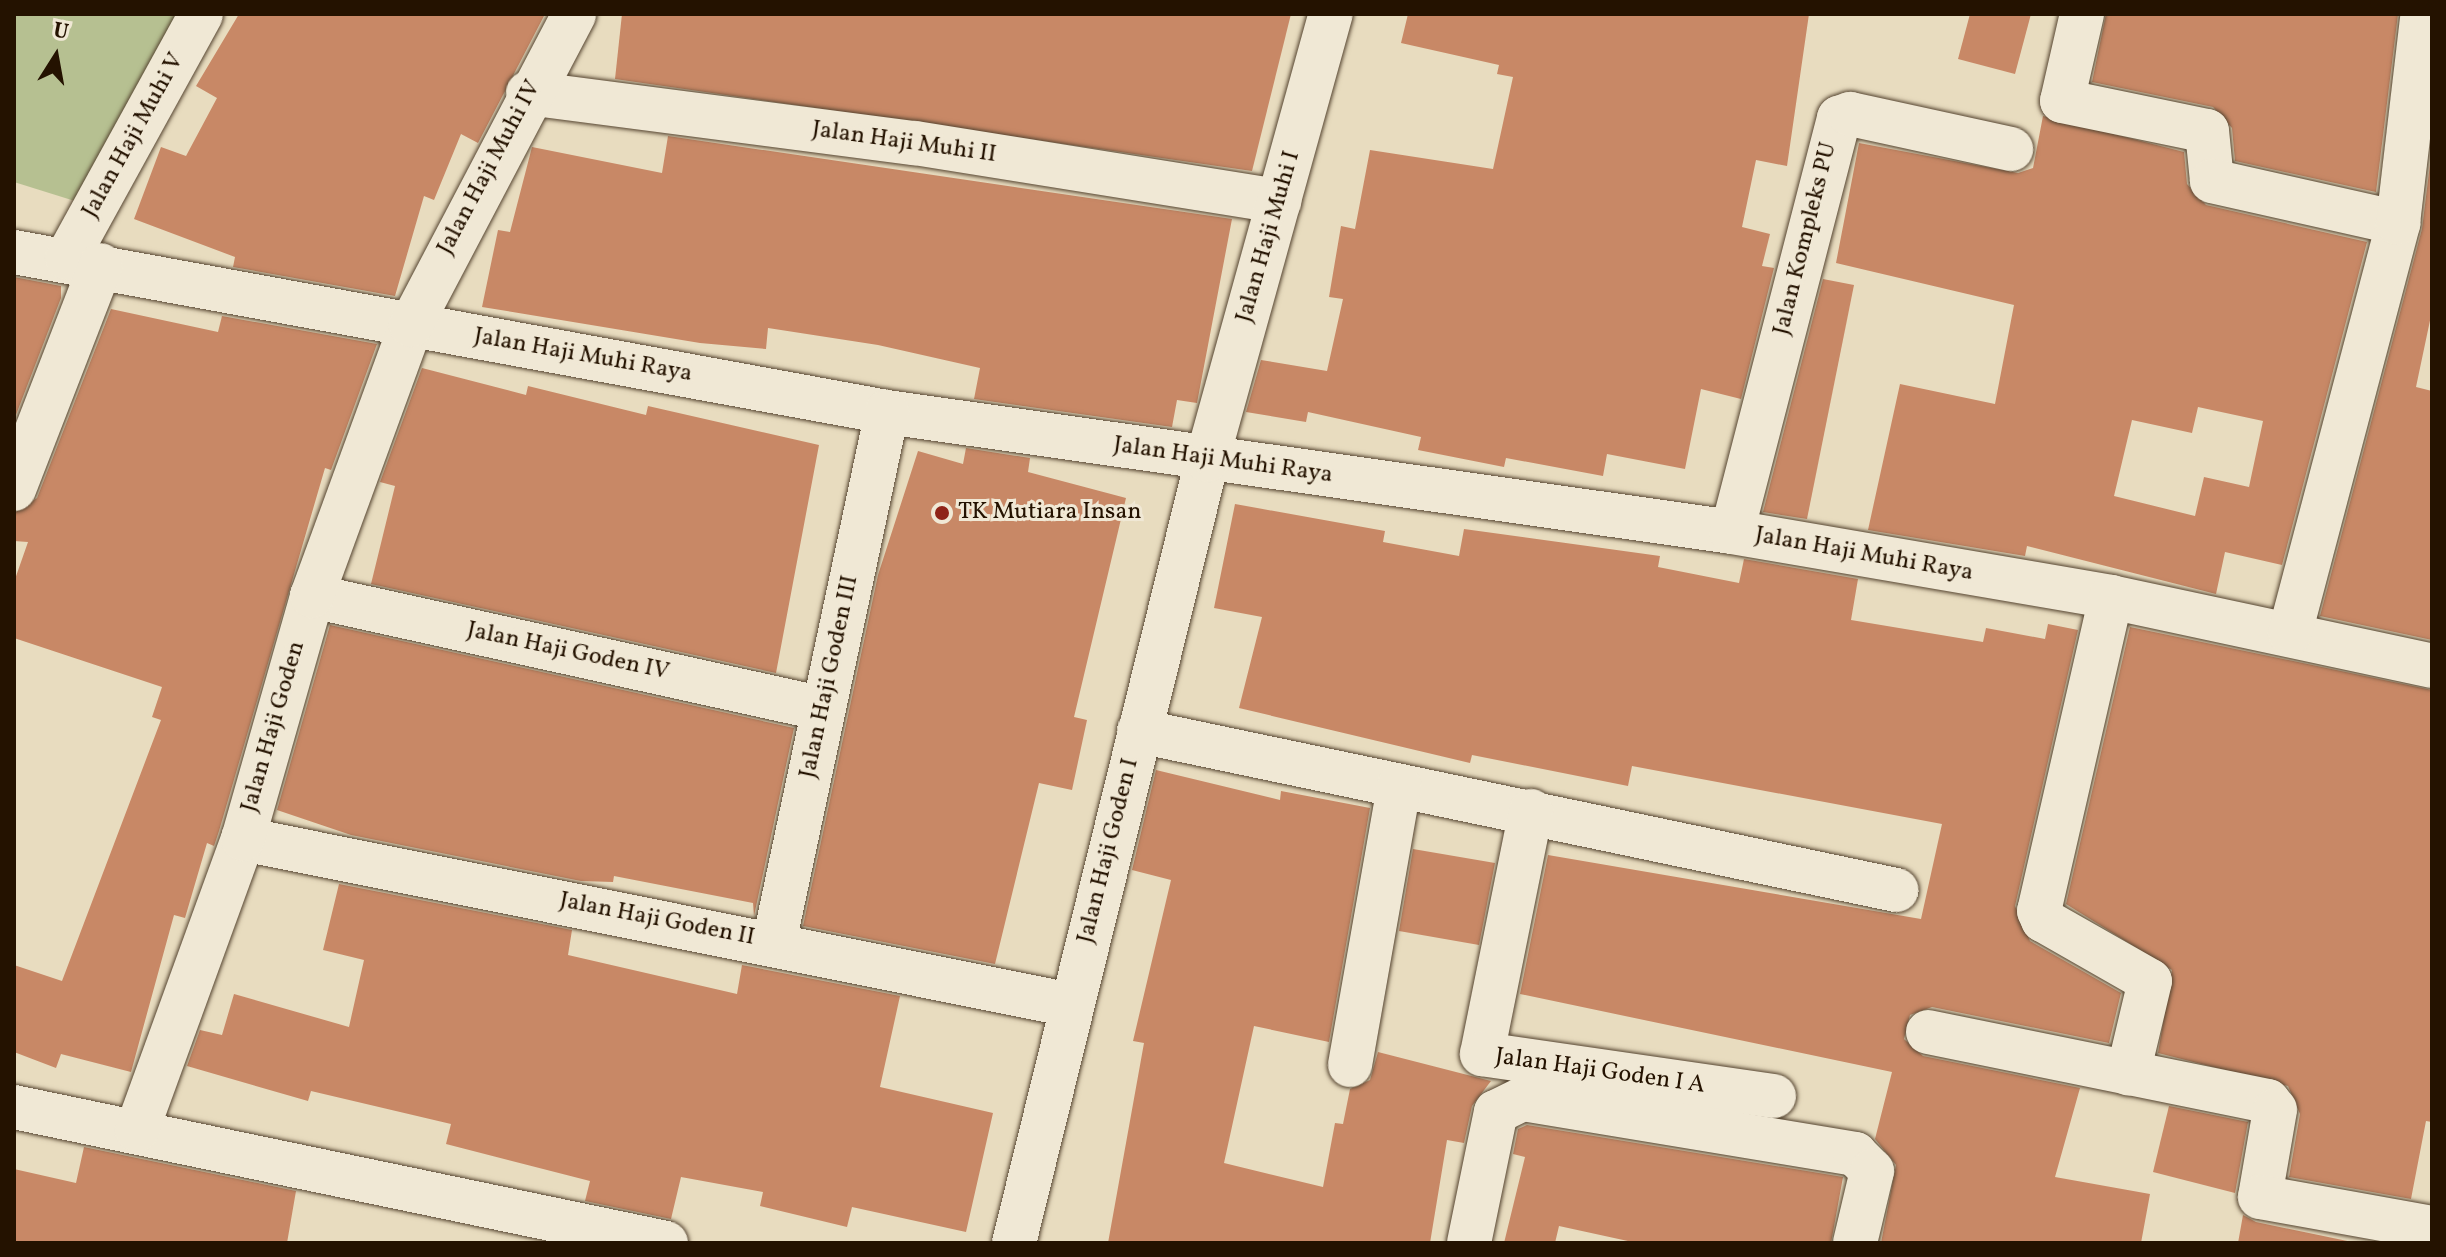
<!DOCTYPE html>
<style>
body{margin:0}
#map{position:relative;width:2446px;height:1257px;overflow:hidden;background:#e8dcbf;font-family:Vollkorn,serif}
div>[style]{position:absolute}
.green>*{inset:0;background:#b6c091}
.building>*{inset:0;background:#c88866}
.roads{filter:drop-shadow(0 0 2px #554430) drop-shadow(0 0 2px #554430)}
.minor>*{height:44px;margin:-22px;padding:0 22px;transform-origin:22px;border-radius:22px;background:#f0e8d5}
.dots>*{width:22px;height:22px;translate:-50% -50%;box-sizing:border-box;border:4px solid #f0e8d5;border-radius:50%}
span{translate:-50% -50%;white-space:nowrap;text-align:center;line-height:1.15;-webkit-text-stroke:6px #f0e8d5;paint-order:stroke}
.street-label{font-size:24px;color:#241200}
.poi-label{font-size:24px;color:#241200}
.left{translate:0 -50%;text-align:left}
.frame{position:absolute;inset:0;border:16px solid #241200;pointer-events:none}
.north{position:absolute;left:16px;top:16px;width:80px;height:80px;-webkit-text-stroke:6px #f0e8d5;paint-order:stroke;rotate:11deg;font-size:22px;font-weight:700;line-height:32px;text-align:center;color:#241200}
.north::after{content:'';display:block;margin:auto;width:28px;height:36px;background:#241200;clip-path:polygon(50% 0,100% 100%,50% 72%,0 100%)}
</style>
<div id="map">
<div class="green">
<div style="clip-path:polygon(14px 14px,185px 14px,78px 202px,14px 182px)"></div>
</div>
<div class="building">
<div style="clip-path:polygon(239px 14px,545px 14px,478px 143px,461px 134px,434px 200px,424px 196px,395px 296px,233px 267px,235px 257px,134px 219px,161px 147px,186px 156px,217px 98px,196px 86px)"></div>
<div style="clip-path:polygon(622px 14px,1291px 14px,1252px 171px,615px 79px)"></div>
<div style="clip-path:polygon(1408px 14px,1809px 14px,1787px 166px,1756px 160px,1742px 227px,1770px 234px,1762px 266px,1774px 268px,1741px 399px,1701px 389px,1685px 469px,1607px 454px,1603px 476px,1506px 458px,1504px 467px,1418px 450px,1421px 437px,1308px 412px,1306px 422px,1246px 412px,1261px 360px,1327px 371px,1343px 299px,1329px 297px,1341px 226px,1355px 229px,1370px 150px,1493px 169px,1513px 77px,1497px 74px,1499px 65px,1401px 43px)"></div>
<div style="clip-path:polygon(1970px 14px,2031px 14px,2015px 74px,1958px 59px)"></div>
<div style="clip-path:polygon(2106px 14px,2398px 14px,2376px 192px,2235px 161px,2232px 128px,2213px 107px,2092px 82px)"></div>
<div style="clip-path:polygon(evenodd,2043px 116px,2184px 152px,2187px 184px,2206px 205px,2367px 242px,2282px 565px,2225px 552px,2216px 594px,2027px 546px,2025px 556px,1868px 530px,1900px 384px,1995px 404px,2014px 305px,1836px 263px,1859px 143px,2018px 173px,2033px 168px,2043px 116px,2198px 407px,2263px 421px,2249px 487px,2204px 477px,2195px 516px,2114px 496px,2132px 420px,2192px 433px,2198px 407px)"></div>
<div style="clip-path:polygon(668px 136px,1232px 219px,1197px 403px,1177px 400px,1172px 427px,974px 399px,980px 368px,878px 345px,768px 328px,766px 349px,700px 343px,482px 307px,498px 230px,510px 232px,532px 147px,662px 173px)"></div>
<div style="clip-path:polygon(2432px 148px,2432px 311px,2416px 387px,2432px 391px,2432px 640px,2320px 616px,2422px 229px)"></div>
<div style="clip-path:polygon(14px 277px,61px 286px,61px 298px,14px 420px)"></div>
<div style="clip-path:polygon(1823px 279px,1854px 285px,1807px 519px,1763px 512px)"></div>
<div style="clip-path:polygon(111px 309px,218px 332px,222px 316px,377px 344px,331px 470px,325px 468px,219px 831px,214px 846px,207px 843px,185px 918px,174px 915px,131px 1072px,61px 1054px,56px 1068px,14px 1052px,14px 965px,62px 981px,161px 720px,152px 717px,162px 687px,14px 638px,14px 582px,28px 542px,14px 541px,14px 513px,37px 498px)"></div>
<div style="clip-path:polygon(422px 368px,526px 395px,528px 386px,646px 415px,648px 406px,819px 445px,776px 673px,371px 584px,395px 486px,380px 482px)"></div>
<div style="clip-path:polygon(966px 448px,1030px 458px,1028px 472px,1126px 498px,1074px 717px,1087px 720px,1072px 790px,1039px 783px,995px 964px,803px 926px,878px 575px,918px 451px,963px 464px)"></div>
<div style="clip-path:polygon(1235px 504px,1385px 531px,1383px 542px,1459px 556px,1464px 529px,1660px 556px,1658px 567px,1739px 583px,1744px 559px,1858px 579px,1851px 620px,1983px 642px,1986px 628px,2045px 639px,2048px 624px,2078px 630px,2015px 906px,2030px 941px,2121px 993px,2109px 1043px,1932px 1007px,1910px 1015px,1904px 1039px,1923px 1056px,2080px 1088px,2055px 1177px,2150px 1194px,2141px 1243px,1881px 1243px,1896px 1165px,1875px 1139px,1892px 1072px,1520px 994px,1548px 855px,1921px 919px,1942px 824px,1632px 766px,1628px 786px,1472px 755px,1470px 763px,1239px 708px,1262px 617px,1214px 608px)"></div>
<div style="clip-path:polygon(330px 625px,794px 728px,754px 916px,753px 903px,614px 876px,613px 882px,581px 881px,351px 835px,277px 810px)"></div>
<div style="clip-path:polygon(2130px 627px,2432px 690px,2432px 1122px,2426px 1121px,2411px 1199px,2289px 1177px,2300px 1114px,2288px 1086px,2158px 1053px,2172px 970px,2066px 904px)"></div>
<div style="clip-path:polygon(1156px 770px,1280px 800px,1281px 791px,1370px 808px,1329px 1042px,1254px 1026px,1224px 1163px,1323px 1187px,1335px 1123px,1343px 1124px,1350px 1089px,1370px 1080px,1378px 1052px,1491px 1081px,1472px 1106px,1464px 1143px,1447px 1140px,1430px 1243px,1108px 1243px,1144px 1043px,1133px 1041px,1171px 880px,1132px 870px)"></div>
<div style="clip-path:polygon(1413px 849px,1495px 863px,1479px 945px,1399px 931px)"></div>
<div style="clip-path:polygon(339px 884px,572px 930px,568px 955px,737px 994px,742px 965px,900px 996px,880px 1087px,993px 1113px,966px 1232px,852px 1207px,847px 1227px,760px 1206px,763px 1192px,681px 1177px,671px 1219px,585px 1201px,590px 1181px,446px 1144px,451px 1124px,311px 1091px,308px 1101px,187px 1066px,200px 1030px,222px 1035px,234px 994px,349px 1027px,364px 960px,323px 950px)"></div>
<div style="clip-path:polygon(2169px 1106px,2248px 1122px,2235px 1193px,2153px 1172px)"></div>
<div style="clip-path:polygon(1527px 1125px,1843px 1177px,1831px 1243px,1637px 1243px,1559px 1226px,1555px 1243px,1504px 1243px,1525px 1157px,1513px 1154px,1518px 1129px)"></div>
<div style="clip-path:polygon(84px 1147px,296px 1191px,287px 1243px,14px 1243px,14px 1169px,76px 1183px)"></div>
<div style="clip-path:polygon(2243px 1215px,2256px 1222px,2357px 1243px,2238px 1243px)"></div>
</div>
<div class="roads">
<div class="minor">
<div style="left:2082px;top:14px;width:89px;rotate:102.9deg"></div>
<div style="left:2062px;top:101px;width:148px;rotate:11.7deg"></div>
<div style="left:2207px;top:131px;width:50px;rotate:84.3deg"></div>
<div style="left:2212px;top:181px;width:191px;rotate:12.7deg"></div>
<div style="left:528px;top:93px;width:390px;rotate:7.4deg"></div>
<div style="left:915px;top:143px;width:369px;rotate:9.1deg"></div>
<div style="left:14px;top:252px;width:888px;rotate:10.39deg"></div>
<div style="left:887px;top:412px;width:853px;rotate:8.08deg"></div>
<div style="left:1732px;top:532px;width:385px;rotate:9.7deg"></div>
<div style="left:2111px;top:597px;width:328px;rotate:12.1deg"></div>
<div style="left:67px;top:258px;width:278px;rotate:-61.2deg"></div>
<div style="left:14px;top:489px;width:240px;rotate:-68.8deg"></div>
<div style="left:1732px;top:532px;width:428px;rotate:-75.5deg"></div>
<div style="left:1839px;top:118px;width:12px;rotate:-20deg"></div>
<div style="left:1850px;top:114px;width:165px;rotate:12.3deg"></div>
<div style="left:312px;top:596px;width:524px;rotate:12.45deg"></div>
<div style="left:2111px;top:597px;width:322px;rotate:102.9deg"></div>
<div style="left:2039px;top:911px;width:10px;rotate:66deg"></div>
<div style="left:2043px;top:920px;width:123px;rotate:29.7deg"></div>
<div style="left:2150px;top:981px;width:95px;rotate:103.4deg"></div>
<div style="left:2290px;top:633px;width:424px;rotate:-75.2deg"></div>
<div style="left:2398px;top:223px;width:206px;rotate:-83.3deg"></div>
<div style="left:1139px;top:731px;width:774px;rotate:11.86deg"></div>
<div style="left:1531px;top:811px;width:248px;rotate:101.4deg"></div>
<div style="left:1482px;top:1054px;width:295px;rotate:8.2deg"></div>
<div style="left:243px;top:839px;width:844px;rotate:11.34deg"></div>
<div style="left:774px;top:943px;width:543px;rotate:-77.99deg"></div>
<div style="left:1928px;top:1032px;width:347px;rotate:11.5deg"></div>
<div style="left:2268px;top:1101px;width:11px;rotate:52deg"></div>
<div style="left:2275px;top:1110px;width:88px;rotate:99.8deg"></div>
<div style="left:2260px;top:1197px;width:175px;rotate:10.2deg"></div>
<div style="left:1350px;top:1065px;width:283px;rotate:-80deg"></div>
<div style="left:14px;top:1107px;width:666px;rotate:11.78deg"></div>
<div style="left:137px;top:1130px;width:310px;rotate:-70deg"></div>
<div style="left:243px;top:839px;width:253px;rotate:-74.1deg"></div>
<div style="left:312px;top:596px;width:289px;rotate:-69.9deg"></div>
<div style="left:411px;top:325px;width:351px;rotate:-62.3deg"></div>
<div style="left:1014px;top:1243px;width:806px;rotate:-76.15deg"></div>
<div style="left:1207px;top:460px;width:463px;rotate:-74.5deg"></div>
<div style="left:1469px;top:1243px;width:134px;rotate:-78.4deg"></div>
<div style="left:1496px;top:1112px;width:30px;rotate:-26deg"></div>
<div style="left:1523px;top:1099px;width:337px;rotate:9.4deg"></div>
<div style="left:1855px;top:1154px;width:24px;rotate:45deg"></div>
<div style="left:1872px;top:1171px;width:74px;rotate:103.3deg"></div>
</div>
</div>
<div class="dots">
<div style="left:942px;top:513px;background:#8f2418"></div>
</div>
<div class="street-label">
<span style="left:134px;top:136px;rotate:-61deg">Jalan Haji Muhi V</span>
<span style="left:904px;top:143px;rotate:8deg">Jalan Haji Muhi II</span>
<span style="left:490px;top:168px;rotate:-62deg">Jalan Haji Muhi IV</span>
<span style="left:1269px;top:237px;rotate:-74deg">Jalan Haji Muhi I</span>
<span style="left:1806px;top:239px;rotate:-76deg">Jalan Kompleks PU</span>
<span style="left:583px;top:356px;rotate:10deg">Jalan Haji Muhi Raya</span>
<span style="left:1223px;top:461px;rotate:8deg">Jalan Haji Muhi Raya</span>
<span style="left:1864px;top:555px;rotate:10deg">Jalan Haji Muhi Raya</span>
<span style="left:568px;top:652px;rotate:12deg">Jalan Haji Goden IV</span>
<span style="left:830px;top:677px;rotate:-78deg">Jalan Haji Goden III</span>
<span style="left:274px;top:727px;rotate:-74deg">Jalan Haji Goden</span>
<span style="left:1109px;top:851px;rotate:-76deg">Jalan Haji Goden I</span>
<span style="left:657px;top:920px;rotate:11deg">Jalan Haji Goden II</span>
<span style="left:1600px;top:1072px;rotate:8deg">Jalan Haji Goden I A</span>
</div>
<div class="poi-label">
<span class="left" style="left:958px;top:513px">TK Mutiara Insan</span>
</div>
<div class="frame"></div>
<div class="north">U</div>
</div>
